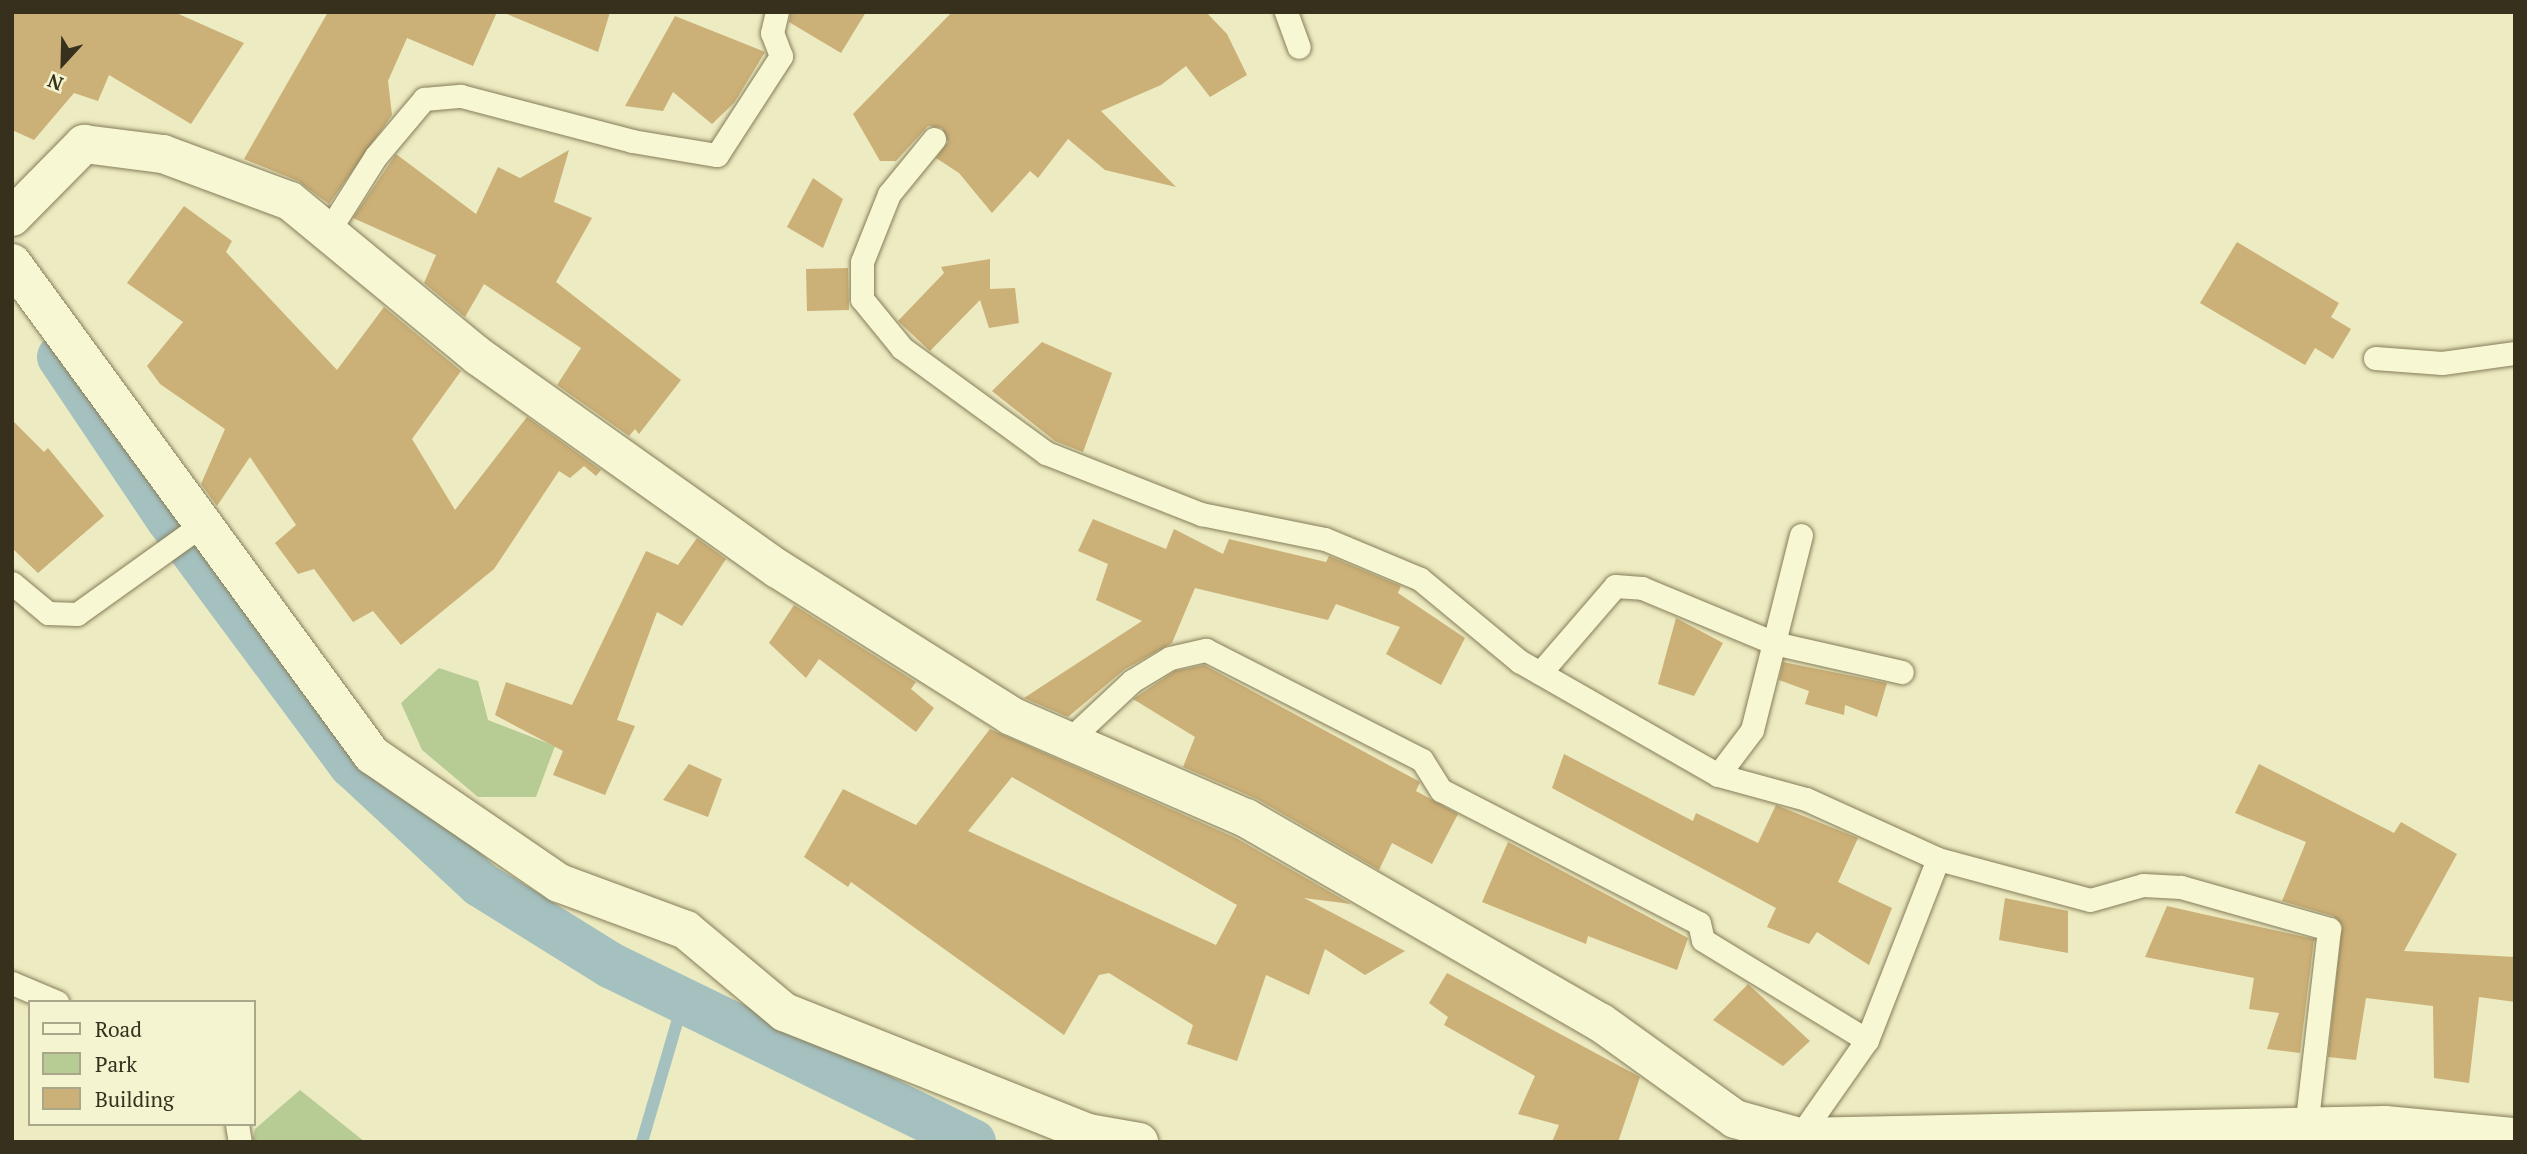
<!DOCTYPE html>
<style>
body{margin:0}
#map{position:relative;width:2527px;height:1154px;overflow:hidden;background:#edebc1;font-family:"PT Serif",serif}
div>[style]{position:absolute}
.green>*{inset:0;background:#b7cb95}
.stream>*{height:12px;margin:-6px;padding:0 6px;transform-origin:6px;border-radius:6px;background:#a4c0bf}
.canal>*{height:46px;margin:-23px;padding:0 23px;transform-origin:23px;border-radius:23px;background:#a4c0bf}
.building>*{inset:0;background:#cbb077}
.roads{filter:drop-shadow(0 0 2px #867d59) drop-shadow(0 0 2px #867d59)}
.service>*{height:23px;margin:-11.5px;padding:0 11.5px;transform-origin:11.5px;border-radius:11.5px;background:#f8f7d4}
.minor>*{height:38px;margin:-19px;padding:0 19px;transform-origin:19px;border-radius:19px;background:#f8f7d4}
span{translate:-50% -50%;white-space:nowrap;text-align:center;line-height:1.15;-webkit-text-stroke:5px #f5f4d1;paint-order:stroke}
.frame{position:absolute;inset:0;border:14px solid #36301d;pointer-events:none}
.legend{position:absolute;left:28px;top:1000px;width:228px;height:126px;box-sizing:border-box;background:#f5f4d1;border:2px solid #a9a689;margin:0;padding:9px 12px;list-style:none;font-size:21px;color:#36301d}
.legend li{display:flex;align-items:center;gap:14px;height:35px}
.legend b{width:35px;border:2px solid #a9a689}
.north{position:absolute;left:28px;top:28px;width:70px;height:70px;-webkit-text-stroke:5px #f5f4d1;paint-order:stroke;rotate:202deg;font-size:19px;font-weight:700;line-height:28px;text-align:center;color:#36301d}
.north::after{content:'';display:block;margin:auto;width:24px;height:32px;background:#36301d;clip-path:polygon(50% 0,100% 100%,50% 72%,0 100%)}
</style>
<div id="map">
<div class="green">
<div style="clip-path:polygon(439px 668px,478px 681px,488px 720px,555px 746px,536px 797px,478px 797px,422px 750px,401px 703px)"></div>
<div style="clip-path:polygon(300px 1090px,365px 1142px,252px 1142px,255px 1129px)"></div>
</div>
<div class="stream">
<div style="left:642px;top:1142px;width:146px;rotate:-73.7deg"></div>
</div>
<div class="canal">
<div style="left:60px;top:357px;width:195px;rotate:56.1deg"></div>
<div style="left:169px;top:519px;width:307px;rotate:53.4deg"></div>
<div style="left:352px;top:765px;width:175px;rotate:42.9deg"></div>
<div style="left:480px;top:884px;width:153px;rotate:31.9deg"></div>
<div style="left:610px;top:965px;width:404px;rotate:26deg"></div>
</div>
<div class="building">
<div style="clip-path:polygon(12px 12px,174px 12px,244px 43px,191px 124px,109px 75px,98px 101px,74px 93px,34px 140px,12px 130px)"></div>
<div style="clip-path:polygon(328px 12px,497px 12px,473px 66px,407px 38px,388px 81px,392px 115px,329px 204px,298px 181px,244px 159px)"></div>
<div style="clip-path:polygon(502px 12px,610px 12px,598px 52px)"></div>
<div style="clip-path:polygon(791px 12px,866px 12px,841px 53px,789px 22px)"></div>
<div style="clip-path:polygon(952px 12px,1206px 12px,1227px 34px,1247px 75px,1210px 97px,1186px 66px,1161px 85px,1101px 111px,1176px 187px,1105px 170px,1068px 139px,1038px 178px,1030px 171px,992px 213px,959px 173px,936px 158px,948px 142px,942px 128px,928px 126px,896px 161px,880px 161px,853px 114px)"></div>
<div style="clip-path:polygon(675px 16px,765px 52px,734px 103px,712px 124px,673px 92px,663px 111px,625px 106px)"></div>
<div style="clip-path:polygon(569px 150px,554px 202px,592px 218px,556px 282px,681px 380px,639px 434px,635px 429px,629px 436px,557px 385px,581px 348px,484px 284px,465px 317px,424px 283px,436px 255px,353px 218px,396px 154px,476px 214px,498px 167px,520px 178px)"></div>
<div style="clip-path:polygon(813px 178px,843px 199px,823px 248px,787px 227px)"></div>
<div style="clip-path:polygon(184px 206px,232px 241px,226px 252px,337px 370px,384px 307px,461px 371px,412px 439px,455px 510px,527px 417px,601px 470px,596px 476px,584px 466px,570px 478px,559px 471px,494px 569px,401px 645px,373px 611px,353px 622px,314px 569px,298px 574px,275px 543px,296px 525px,250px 457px,217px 506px,201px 484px,225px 429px,160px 384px,147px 366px,183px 322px,127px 283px)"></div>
<div style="clip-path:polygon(2237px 242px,2339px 303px,2331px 317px,2351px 329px,2333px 359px,2315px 348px,2305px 365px,2200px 303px)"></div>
<div style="clip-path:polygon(990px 259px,990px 289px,1015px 288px,1019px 323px,989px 328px,980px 300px,930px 351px,898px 321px,944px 273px,941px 267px)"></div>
<div style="clip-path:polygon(848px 268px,849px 310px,807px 311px,806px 269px)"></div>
<div style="clip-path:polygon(1042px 342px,1112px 373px,1083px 452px,1055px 441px,992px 391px)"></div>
<div style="clip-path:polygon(12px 420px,44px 452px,48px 448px,104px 516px,38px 573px,12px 548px)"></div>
<div style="clip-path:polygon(1093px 519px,1166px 549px,1174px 529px,1223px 554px,1229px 539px,1326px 562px,1329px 556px,1401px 586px,1398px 593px,1465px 638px,1441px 685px,1386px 654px,1400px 627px,1336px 604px,1328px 620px,1195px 588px,1172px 643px,1125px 669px,1068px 717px,1024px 698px,1142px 621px,1096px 600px,1108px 564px,1078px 551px)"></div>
<div style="clip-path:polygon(697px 538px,726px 559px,682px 626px,657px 612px,617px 720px,635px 726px,605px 795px,553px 775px,563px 751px,495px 715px,506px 682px,572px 705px,646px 551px,678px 565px)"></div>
<div style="clip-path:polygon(794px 605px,916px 682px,911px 689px,934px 708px,916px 732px,819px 659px,806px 678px,769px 643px)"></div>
<div style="clip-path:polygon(1676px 618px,1723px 643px,1694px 696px,1658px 684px)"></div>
<div style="clip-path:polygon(1783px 662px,1887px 683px,1877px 717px,1845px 705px,1844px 715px,1805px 704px,1809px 691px,1779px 680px)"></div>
<div style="clip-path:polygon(1204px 665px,1420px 782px,1416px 791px,1458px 814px,1432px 864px,1392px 843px,1379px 870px,1257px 799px,1183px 767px,1195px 737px,1133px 699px,1175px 671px)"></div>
<div style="clip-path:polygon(evenodd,990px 729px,1236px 838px,1351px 904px,1304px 898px,1405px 951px,1365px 975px,1325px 949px,1309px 995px,1266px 975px,1237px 1061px,1187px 1044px,1193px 1025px,1109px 973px,1099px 975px,1064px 1035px,851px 882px,848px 887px,804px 857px,843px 789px,916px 825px,990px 729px,1012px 777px,1237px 905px,1216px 945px,968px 831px,1012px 777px)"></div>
<div style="clip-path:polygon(1564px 754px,1693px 821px,1696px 813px,1758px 843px,1776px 805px,1858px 838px,1838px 882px,1892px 908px,1869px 965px,1817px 932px,1809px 944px,1767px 927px,1776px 908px,1552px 788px)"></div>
<div style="clip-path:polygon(689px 764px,722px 779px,708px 817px,663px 800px)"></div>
<div style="clip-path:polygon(2259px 764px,2394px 833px,2401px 822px,2457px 854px,2404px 951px,2515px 957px,2515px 1002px,2479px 997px,2469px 1083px,2434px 1078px,2433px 1006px,2366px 998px,2356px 1060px,2328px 1057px,2342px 925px,2333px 916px,2282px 901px,2306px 842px,2235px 813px)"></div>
<div style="clip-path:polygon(1508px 842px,1688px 938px,1677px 970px,1588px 936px,1586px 944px,1482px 902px)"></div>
<div style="clip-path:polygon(2005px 898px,2068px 911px,2068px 953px,1999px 940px)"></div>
<div style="clip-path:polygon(2167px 906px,2314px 939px,2300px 1053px,2267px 1049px,2279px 1013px,2249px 1009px,2254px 978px,2145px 957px)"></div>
<div style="clip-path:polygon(1447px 973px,1640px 1077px,1618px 1142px,1552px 1142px,1559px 1125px,1518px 1114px,1535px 1076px,1444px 1025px,1448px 1017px,1429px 1003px)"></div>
<div style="clip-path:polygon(1748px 984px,1810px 1041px,1783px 1066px,1713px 1020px)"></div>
</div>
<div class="roads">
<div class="service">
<div style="left:1286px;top:12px;width:37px;rotate:70deg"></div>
<div style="left:934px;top:139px;width:71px;rotate:129.3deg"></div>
<div style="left:889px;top:194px;width:73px;rotate:111.7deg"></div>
<div style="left:862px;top:262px;width:37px;rotate:90deg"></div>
<div style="left:862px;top:299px;width:63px;rotate:50.8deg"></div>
<div style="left:902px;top:348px;width:178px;rotate:36.1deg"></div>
<div style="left:1046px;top:453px;width:167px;rotate:21.5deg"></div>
<div style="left:1201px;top:514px;width:126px;rotate:11.4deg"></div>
<div style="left:1325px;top:539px;width:103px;rotate:22.8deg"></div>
<div style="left:1420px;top:579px;width:129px;rotate:39.6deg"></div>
<div style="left:1519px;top:661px;width:229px;rotate:29.8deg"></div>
<div style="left:1718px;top:775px;width:91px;rotate:15.3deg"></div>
<div style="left:1806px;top:799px;width:145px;rotate:24.4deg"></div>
<div style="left:1938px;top:859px;width:157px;rotate:15.1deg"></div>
<div style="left:2090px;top:900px;width:55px;rotate:-15.8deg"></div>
<div style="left:2143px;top:885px;width:38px;rotate:3deg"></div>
<div style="left:2181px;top:887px;width:154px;rotate:15.8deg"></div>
<div style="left:2329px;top:929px;width:199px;rotate:96.6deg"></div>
<div style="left:329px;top:230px;width:88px;rotate:-57.6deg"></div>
<div style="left:376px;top:156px;width:75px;rotate:-49.9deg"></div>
<div style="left:424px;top:99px;width:37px;rotate:-5deg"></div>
<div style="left:461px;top:96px;width:177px;rotate:14.7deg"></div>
<div style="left:632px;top:141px;width:86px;rotate:9.4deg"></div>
<div style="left:717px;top:155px;width:118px;rotate:-57.1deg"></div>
<div style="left:781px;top:56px;width:25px;rotate:-111deg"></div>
<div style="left:772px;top:33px;width:22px;rotate:-77deg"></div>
<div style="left:2375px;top:358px;width:67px;rotate:4.3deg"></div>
<div style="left:2442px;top:363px;width:74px;rotate:-7.8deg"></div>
<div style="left:12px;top:583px;width:47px;rotate:39.8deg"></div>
<div style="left:48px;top:613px;width:29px;rotate:2deg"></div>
<div style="left:77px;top:614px;width:151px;rotate:-35.6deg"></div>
<div style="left:1540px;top:673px;width:115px;rotate:-49.2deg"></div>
<div style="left:1615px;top:586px;width:27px;rotate:4deg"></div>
<div style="left:1642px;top:588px;width:143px;rotate:22.6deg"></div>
<div style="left:1774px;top:643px;width:131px;rotate:12.8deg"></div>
<div style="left:1068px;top:741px;width:88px;rotate:-43.2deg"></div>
<div style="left:1132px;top:681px;width:44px;rotate:-31.2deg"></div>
<div style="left:1170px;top:658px;width:37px;rotate:-13deg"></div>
<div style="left:1206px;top:650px;width:242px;rotate:27deg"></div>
<div style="left:1422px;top:760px;width:36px;rotate:58deg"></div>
<div style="left:1441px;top:790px;width:290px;rotate:27.3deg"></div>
<div style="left:1699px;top:923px;width:17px;rotate:77deg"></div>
<div style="left:1703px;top:940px;width:192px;rotate:31.4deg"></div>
<div style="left:1718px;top:775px;width:56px;rotate:-52.9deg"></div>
<div style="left:1752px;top:730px;width:201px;rotate:-75.9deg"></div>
<div style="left:12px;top:983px;width:49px;rotate:22.9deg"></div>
<div style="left:237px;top:1124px;width:18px;rotate:81deg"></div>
<div style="left:1799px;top:1137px;width:118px;rotate:-55deg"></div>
<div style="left:1867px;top:1040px;width:194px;rotate:-68.6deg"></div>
</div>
<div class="minor">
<div style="left:12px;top:217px;width:103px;rotate:-45.4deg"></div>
<div style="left:84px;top:144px;width:80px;rotate:7.2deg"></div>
<div style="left:163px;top:154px;width:135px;rotate:20.3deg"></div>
<div style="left:290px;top:201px;width:244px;rotate:39.5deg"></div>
<div style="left:478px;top:356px;width:368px;rotate:35.4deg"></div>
<div style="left:778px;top:569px;width:275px;rotate:32.2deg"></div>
<div style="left:1011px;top:716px;width:256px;rotate:23.5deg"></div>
<div style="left:1246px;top:818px;width:409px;rotate:30deg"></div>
<div style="left:1600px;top:1022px;width:166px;rotate:35.7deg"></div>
<div style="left:1735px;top:1119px;width:66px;rotate:15.7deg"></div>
<div style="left:1799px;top:1137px;width:586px;rotate:-1.17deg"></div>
<div style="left:2385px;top:1125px;width:131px;rotate:5.3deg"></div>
<div style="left:12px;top:263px;width:610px;rotate:53.81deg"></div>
<div style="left:372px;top:755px;width:227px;rotate:34.4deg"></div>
<div style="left:559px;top:883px;width:135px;rotate:20.3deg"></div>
<div style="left:686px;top:930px;width:128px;rotate:39.9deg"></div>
<div style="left:784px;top:1012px;width:327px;rotate:21.7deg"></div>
<div style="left:1088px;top:1133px;width:52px;rotate:10deg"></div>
</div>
</div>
<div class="frame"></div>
<ul class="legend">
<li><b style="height:9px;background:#f8f7d4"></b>Road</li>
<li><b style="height:19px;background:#b7cb95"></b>Park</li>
<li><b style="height:19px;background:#cbb077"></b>Building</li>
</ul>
<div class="north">N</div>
</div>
